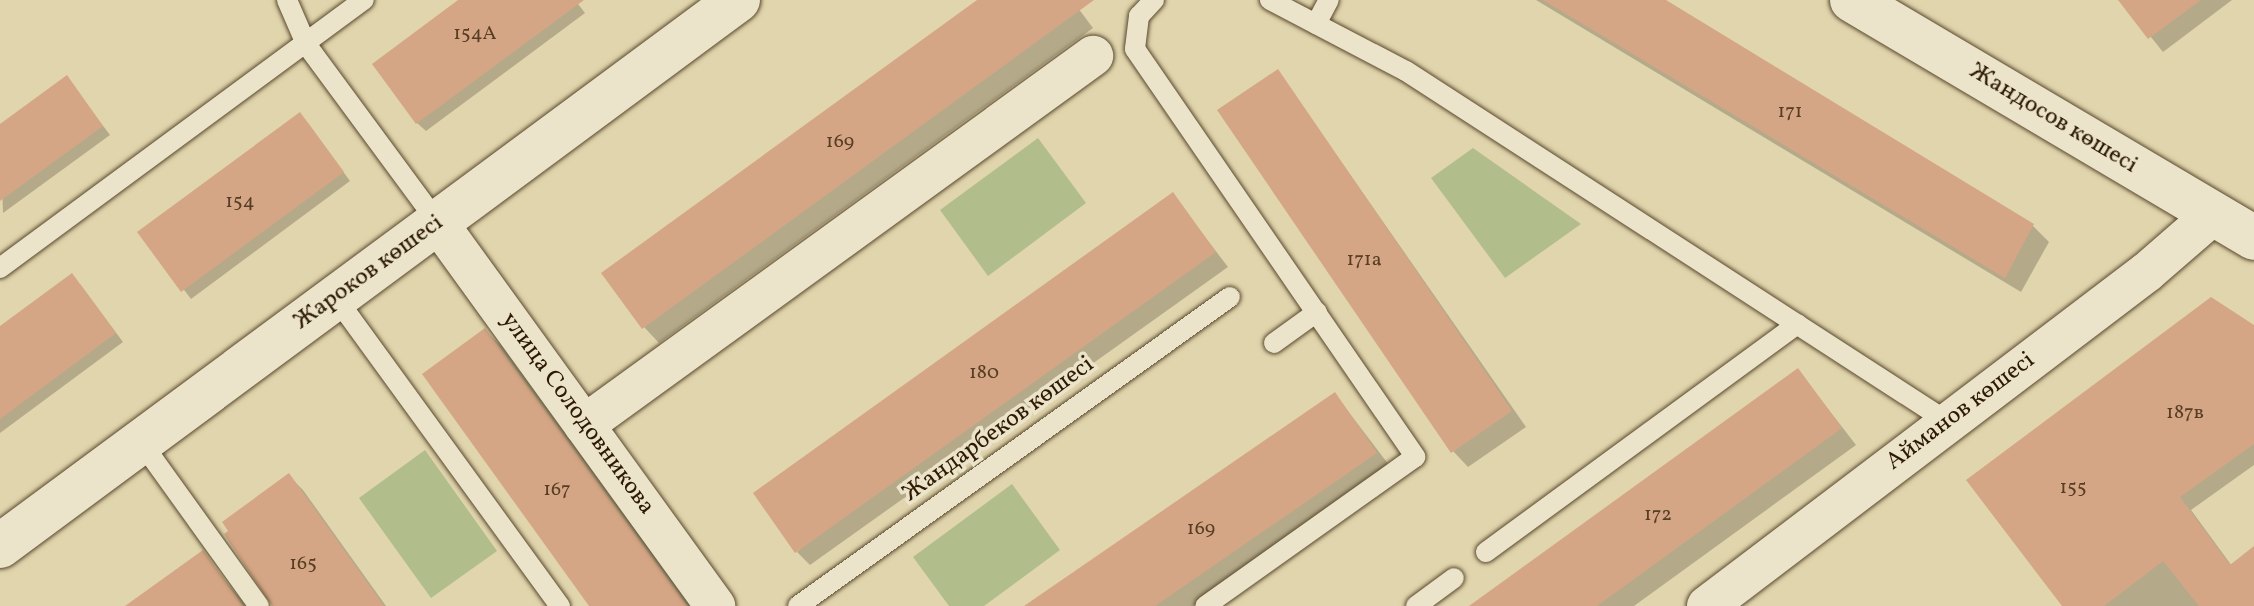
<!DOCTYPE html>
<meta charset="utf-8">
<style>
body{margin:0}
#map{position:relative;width:2254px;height:606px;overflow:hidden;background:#e1d5ad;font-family:Vollkorn,serif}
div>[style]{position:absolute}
.green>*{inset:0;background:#b1be8b}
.shadow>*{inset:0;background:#0003}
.building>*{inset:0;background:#d5a685}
.roads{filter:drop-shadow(0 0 2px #59492d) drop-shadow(0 0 2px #59492d)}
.lane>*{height:20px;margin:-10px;padding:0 10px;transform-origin:10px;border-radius:10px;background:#ece4ca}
.street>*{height:40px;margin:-20px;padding:0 20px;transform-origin:20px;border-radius:20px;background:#ece4ca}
.secondary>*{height:44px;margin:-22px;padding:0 22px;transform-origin:22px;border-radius:22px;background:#ece4ca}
span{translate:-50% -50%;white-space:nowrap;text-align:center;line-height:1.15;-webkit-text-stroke:7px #ece4ca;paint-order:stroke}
.number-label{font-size:20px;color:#563d23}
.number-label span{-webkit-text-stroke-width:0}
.street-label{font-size:24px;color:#2c1a02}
</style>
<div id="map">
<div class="green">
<div style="clip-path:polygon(1038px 138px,1086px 203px,988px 276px,940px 210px)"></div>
<div style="clip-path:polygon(1473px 148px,1581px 224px,1505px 278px,1431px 178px)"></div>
<div style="clip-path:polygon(425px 450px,497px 551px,431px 598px,359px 498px)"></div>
<div style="clip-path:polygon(1012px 484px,1060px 550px,984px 606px,949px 606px,913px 557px)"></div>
</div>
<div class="shadow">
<div style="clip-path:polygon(462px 0,575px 0,585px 13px,426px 131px,417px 123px)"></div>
<div style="clip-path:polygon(981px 0,1072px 0,1093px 28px,659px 343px,644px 327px)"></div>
<div style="clip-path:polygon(1536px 0,1661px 0,2033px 226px,2049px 242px,2021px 292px)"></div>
<div style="clip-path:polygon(2121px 0,2232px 0,2163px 52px)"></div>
<div style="clip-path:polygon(1278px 71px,1526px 427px,1468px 467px,1453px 451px)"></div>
<div style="clip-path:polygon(67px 78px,110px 135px,3px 213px,0 126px)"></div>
<div style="clip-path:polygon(308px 123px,350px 181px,191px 299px,140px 232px)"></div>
<div style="clip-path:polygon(1173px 195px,1228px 267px,810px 565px,797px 552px)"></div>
<div style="clip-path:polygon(80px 284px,123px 342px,0 433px,0 328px)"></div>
<div style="clip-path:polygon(2254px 328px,2254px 465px,2191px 510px,2232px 566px,2254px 549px,2254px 606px,2068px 606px)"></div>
<div style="clip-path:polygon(485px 330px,501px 346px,691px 606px,591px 606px)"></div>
<div style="clip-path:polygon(1798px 370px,1856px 445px,1634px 606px,1477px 606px)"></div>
<div style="clip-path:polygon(1335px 394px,1392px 469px,1193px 606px,1027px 606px)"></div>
<div style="clip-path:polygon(289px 476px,303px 490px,386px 606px,279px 606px)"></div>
<div style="clip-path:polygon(202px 552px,246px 606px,129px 606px)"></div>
</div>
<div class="building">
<div style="clip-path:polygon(458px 0,584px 0,416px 124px,372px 64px)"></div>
<div style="clip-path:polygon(977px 0,1094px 0,642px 329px,601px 273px)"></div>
<div style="clip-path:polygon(1543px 0,1666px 0,2034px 224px,2005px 278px)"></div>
<div style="clip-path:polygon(2118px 0,2201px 0,2148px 39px)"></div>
<div style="clip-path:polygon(1278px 69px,1512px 411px,1451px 453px,1217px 110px)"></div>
<div style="clip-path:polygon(67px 75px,103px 126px,0 201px,0 124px)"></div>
<div style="clip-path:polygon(300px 112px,344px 172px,181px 292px,137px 232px)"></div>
<div style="clip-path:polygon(1173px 192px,1216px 252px,795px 553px,753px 493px)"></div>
<div style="clip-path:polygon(72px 273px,116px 333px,0 419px,0 326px)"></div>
<div style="clip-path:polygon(2211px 297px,2254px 325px,2254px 444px,2180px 497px,2230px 565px,2254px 546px,2254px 606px,2199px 606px,2163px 561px,2104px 606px,2062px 606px,1966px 480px)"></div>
<div style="clip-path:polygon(485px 328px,565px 438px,687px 606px,589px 606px,422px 374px)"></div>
<div style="clip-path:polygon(1798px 368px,1842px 428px,1597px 606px,1469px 606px)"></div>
<div style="clip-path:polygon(1335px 392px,1377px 453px,1155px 606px,1024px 606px)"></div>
<div style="clip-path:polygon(289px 473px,384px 606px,272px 606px,224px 534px,228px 531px,222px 522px)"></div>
<div style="clip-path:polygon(203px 550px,243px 606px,125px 606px)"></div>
</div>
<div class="roads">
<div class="lane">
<div style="left:287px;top:0;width:48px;rotate:66.6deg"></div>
<div style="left:306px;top:44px;width:222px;rotate:53.6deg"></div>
<div style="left:1154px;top:0;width:22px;rotate:133deg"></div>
<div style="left:1139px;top:16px;width:33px;rotate:97deg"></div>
<div style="left:1135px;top:49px;width:495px;rotate:55.5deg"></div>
<div style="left:1415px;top:457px;width:257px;rotate:144.6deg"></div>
<div style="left:1270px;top:0;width:153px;rotate:27.6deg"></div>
<div style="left:1406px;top:71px;width:646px;rotate:32.93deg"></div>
<div style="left:1316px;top:24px;width:27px;rotate:-62deg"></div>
<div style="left:0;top:268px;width:452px;rotate:-36.4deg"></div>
<div style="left:336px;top:298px;width:381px;rotate:54deg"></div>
<div style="left:1274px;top:343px;width:53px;rotate:-35.8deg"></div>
<div style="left:141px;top:442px;width:202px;rotate:54.3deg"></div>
<div style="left:1486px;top:552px;width:386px;rotate:-36.2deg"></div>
<div style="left:798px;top:606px;width:531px;rotate:-35.58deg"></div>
<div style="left:1416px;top:606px;width:47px;rotate:-36.4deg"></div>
</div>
<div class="street">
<div style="left:438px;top:223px;width:473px;rotate:54.1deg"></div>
<div style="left:584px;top:425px;width:629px;rotate:-35.94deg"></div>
<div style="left:1707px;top:606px;width:552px;rotate:-37.2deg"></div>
<div style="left:2147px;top:272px;width:89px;rotate:-40.9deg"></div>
</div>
<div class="secondary">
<div style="left:1852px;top:0;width:467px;rotate:30.6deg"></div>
<div style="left:0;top:546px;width:918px;rotate:-36.5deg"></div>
</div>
</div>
<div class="number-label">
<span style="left:475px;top:34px">154А</span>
<span style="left:1790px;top:112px">171</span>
<span style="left:840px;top:142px">169</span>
<span style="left:240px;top:202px">154</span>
<span style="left:1364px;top:260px">171a</span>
<span style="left:984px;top:373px">180</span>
<span style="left:2185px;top:413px">187в</span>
<span style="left:2073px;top:488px">155</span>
<span style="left:557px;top:490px">167</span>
<span style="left:1658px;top:515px">172</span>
<span style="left:1201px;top:529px">169</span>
<span style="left:303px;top:564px">165</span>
</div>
<div class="street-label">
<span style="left:2053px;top:119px;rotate:31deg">Жандосов көшесі</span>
<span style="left:369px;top:273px;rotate:-36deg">Жароков көшесі</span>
<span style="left:1961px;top:412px;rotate:-37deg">Айманов көшесі</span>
<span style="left:577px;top:414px;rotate:54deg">улица Солодовникова</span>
<span style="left:999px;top:430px;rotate:-36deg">Жандарбеков көшесі</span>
</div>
</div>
